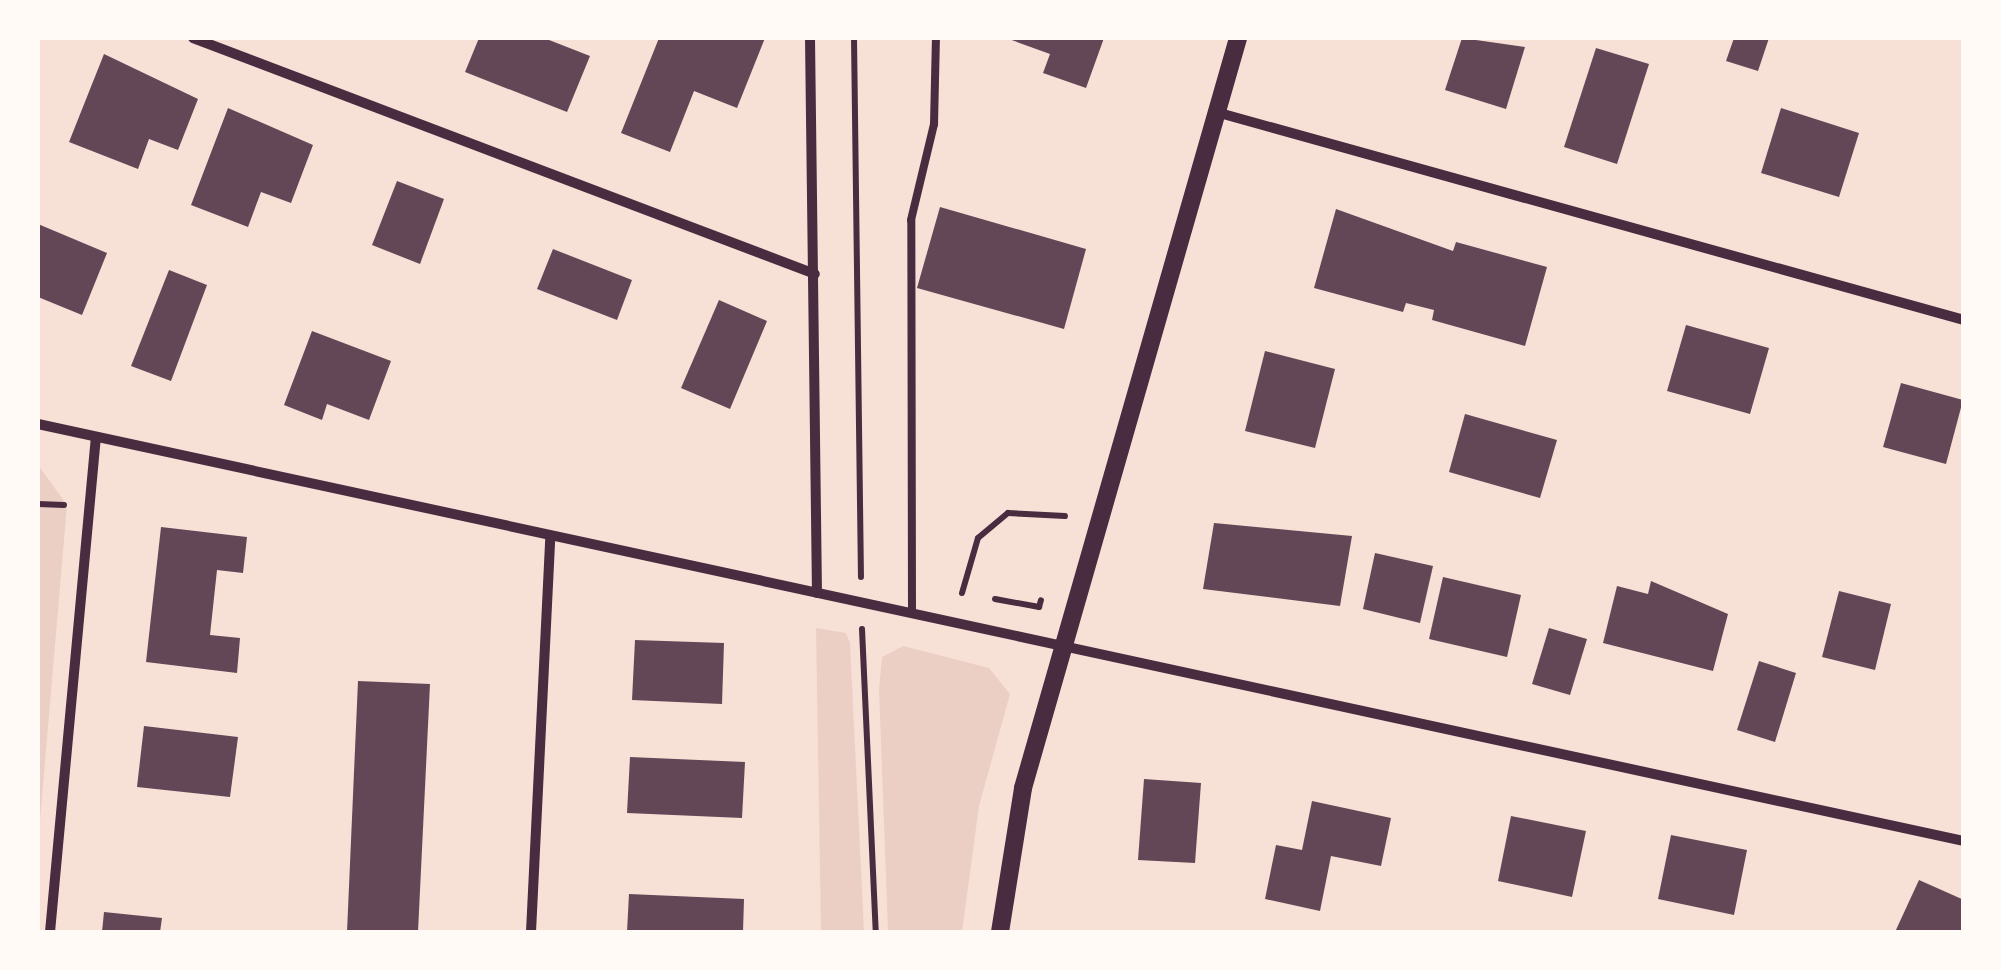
<!DOCTYPE html>
<style>
body{margin:0}
#map{position:relative;width:2001px;height:970px;overflow:hidden;background:#f7e1d7;font-family:"Zilla Slab",serif}
div>[style]{position:absolute}
.green>*{inset:0;background:#ebcfc5}
.building>*{inset:0;background:#644757}
.path>*{height:6px;margin:-3px;padding:0 3px;transform-origin:3px;border-radius:3px;background:#4a2c40}
.service>*{height:8px;margin:-4px;padding:0 4px;transform-origin:4px;border-radius:4px;background:#4a2c40}
.minor>*{height:10px;margin:-5px;padding:0 5px;transform-origin:5px;border-radius:5px;background:#4a2c40}
.tertiary>*{height:18px;margin:-9px;padding:0 9px;transform-origin:9px;border-radius:9px;background:#4a2c40}
span{translate:-50% -50%;white-space:nowrap;text-align:center;line-height:1.15;-webkit-text-stroke:9px #fffaf5;paint-order:stroke}
.frame{position:absolute;inset:0;border:40px solid #fffaf5;pointer-events:none}
</style>
<div id="map">
<div class="green">
<div style="clip-path:polygon(38px 465px,67px 505px,38px 844px)"></div>
<div style="clip-path:polygon(816px 628px,846px 633px,850px 643px,864px 932px,821px 932px)"></div>
<div style="clip-path:polygon(903px 646px,989px 668px,1010px 694px,979px 806px,962px 932px,888px 932px,879px 689px,882px 657px)"></div>
</div>
<div class="building">
<div style="clip-path:polygon(479px 38px,544px 38px,590px 56px,567px 112px,465px 72px)"></div>
<div style="clip-path:polygon(659px 38px,765px 38px,737px 108px,694px 91px,670px 152px,621px 133px)"></div>
<div style="clip-path:polygon(1006px 38px,1104px 38px,1086px 88px,1043px 73px,1050px 54px)"></div>
<div style="clip-path:polygon(1462px 38px,1525px 47px,1506px 109px,1445px 90px)"></div>
<div style="clip-path:polygon(1734px 38px,1769px 38px,1758px 71px,1726px 61px)"></div>
<div style="clip-path:polygon(1596px 48px,1649px 64px,1617px 164px,1564px 147px)"></div>
<div style="clip-path:polygon(104px 54px,198px 99px,178px 150px,149px 139px,138px 169px,69px 142px)"></div>
<div style="clip-path:polygon(228px 108px,313px 145px,291px 203px,261px 192px,248px 227px,191px 205px)"></div>
<div style="clip-path:polygon(1781px 108px,1859px 133px,1839px 197px,1761px 173px)"></div>
<div style="clip-path:polygon(397px 181px,444px 199px,420px 264px,372px 245px)"></div>
<div style="clip-path:polygon(940px 207px,1086px 249px,1064px 329px,917px 288px)"></div>
<div style="clip-path:polygon(1336px 209px,1453px 251px,1456px 242px,1547px 267px,1525px 346px,1432px 320px,1434px 310px,1406px 303px,1403px 312px,1314px 288px)"></div>
<div style="clip-path:polygon(38px 224px,107px 253px,82px 315px,38px 297px)"></div>
<div style="clip-path:polygon(553px 249px,632px 280px,617px 320px,537px 289px)"></div>
<div style="clip-path:polygon(169px 270px,207px 285px,171px 381px,131px 366px)"></div>
<div style="clip-path:polygon(719px 300px,767px 321px,730px 409px,681px 388px)"></div>
<div style="clip-path:polygon(1686px 325px,1769px 348px,1750px 414px,1667px 391px)"></div>
<div style="clip-path:polygon(312px 331px,391px 361px,369px 420px,327px 404px,322px 420px,284px 405px)"></div>
<div style="clip-path:polygon(1265px 351px,1335px 369px,1315px 448px,1245px 431px)"></div>
<div style="clip-path:polygon(1901px 383px,1963px 400px,1946px 464px,1883px 447px)"></div>
<div style="clip-path:polygon(1465px 414px,1557px 440px,1540px 498px,1449px 472px)"></div>
<div style="clip-path:polygon(1214px 523px,1352px 536px,1340px 606px,1203px 589px)"></div>
<div style="clip-path:polygon(161px 527px,247px 537px,243px 573px,217px 570px,210px 635px,240px 638px,237px 673px,146px 662px)"></div>
<div style="clip-path:polygon(1375px 553px,1433px 566px,1420px 623px,1363px 609px)"></div>
<div style="clip-path:polygon(1443px 577px,1521px 595px,1507px 657px,1429px 639px)"></div>
<div style="clip-path:polygon(1651px 581px,1728px 614px,1713px 671px,1603px 643px,1617px 586px,1648px 594px)"></div>
<div style="clip-path:polygon(1839px 591px,1891px 604px,1875px 670px,1822px 657px)"></div>
<div style="clip-path:polygon(1549px 628px,1587px 639px,1570px 695px,1532px 684px)"></div>
<div style="clip-path:polygon(635px 640px,724px 643px,722px 704px,632px 700px)"></div>
<div style="clip-path:polygon(1759px 661px,1796px 673px,1775px 742px,1737px 730px)"></div>
<div style="clip-path:polygon(358px 681px,430px 684px,418px 932px,347px 932px)"></div>
<div style="clip-path:polygon(144px 726px,238px 737px,230px 797px,137px 787px)"></div>
<div style="clip-path:polygon(630px 757px,745px 762px,742px 818px,627px 813px)"></div>
<div style="clip-path:polygon(1144px 779px,1201px 783px,1195px 863px,1138px 860px)"></div>
<div style="clip-path:polygon(1312px 801px,1391px 818px,1381px 866px,1331px 856px,1320px 911px,1265px 899px,1276px 845px,1302px 850px)"></div>
<div style="clip-path:polygon(1511px 816px,1586px 831px,1572px 897px,1498px 881px)"></div>
<div style="clip-path:polygon(1671px 835px,1747px 850px,1734px 915px,1658px 899px)"></div>
<div style="clip-path:polygon(1919px 880px,1964px 900px,1961px 932px,1895px 932px)"></div>
<div style="clip-path:polygon(629px 894px,744px 899px,743px 932px,627px 932px)"></div>
<div style="clip-path:polygon(104px 912px,162px 918px,160px 932px,102px 932px)"></div>
</div>
<div class="path">
<div style="left:854px;top:38px;width:539px;rotate:89.26deg"></div>
<div style="left:38px;top:504px;width:26px;rotate:2deg"></div>
<div style="left:962px;top:593px;width:57px;rotate:-73.8deg"></div>
<div style="left:978px;top:538px;width:39px;rotate:-40deg"></div>
<div style="left:1008px;top:513px;width:57px;rotate:3deg"></div>
<div style="left:995px;top:599px;width:45px;rotate:10.3deg"></div>
<div style="left:1039px;top:607px;width:7px;rotate:-74deg"></div>
<div style="left:862px;top:629px;width:303px;rotate:87.4deg"></div>
</div>
<div class="service">
<div style="left:912px;top:614px;width:394px;rotate:-90.1deg"></div>
<div style="left:911px;top:220px;width:99px;rotate:-76.5deg"></div>
<div style="left:934px;top:124px;width:86px;rotate:-88.7deg"></div>
</div>
<div class="minor">
<div style="left:193px;top:38px;width:665px;rotate:20.78deg"></div>
<div style="left:810px;top:38px;width:555px;rotate:89.28deg"></div>
<div style="left:1216px;top:112px;width:776px;rotate:15.54deg"></div>
<div style="left:38px;top:424px;width:1971px;rotate:12.22deg"></div>
<div style="left:50px;top:932px;width:497px;rotate:-84.7deg"></div>
<div style="left:531px;top:932px;width:394px;rotate:-87.2deg"></div>
</div>
<div class="tertiary">
<div style="left:1000px;top:932px;width:146px;rotate:-80.9deg"></div>
<div style="left:1023px;top:788px;width:780px;rotate:-74deg"></div>
</div>
<div class="frame"></div>
</div>
